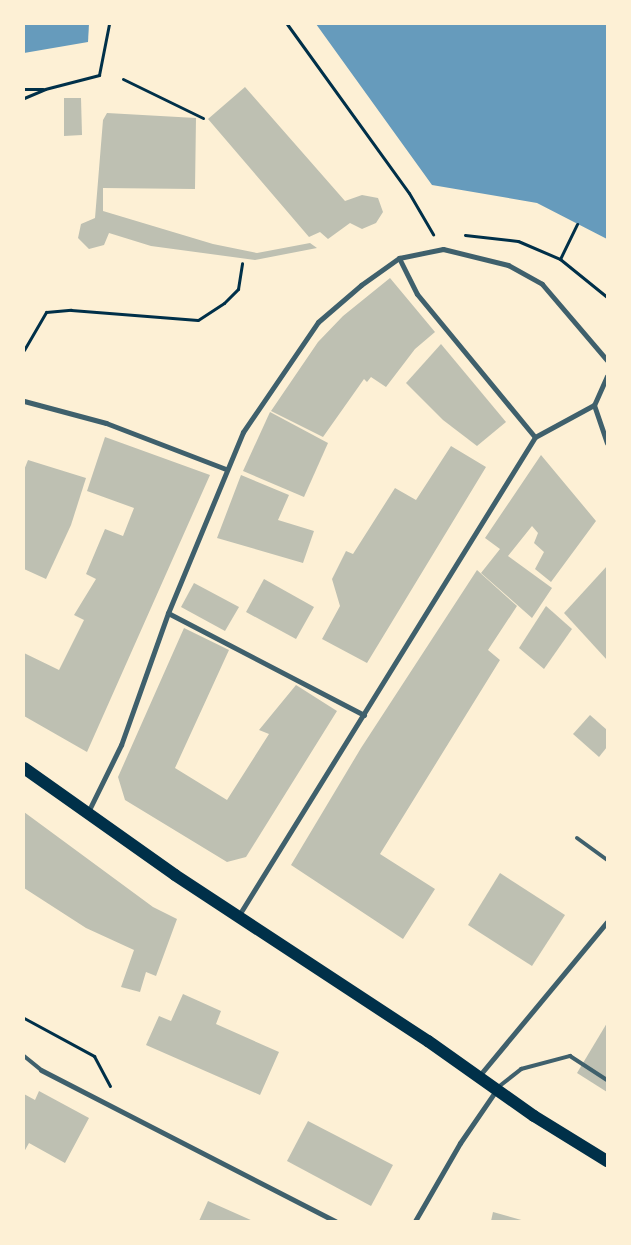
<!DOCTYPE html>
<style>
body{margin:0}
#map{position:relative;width:631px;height:1245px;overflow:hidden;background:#fdf0d5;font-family:"Space Grotesk",sans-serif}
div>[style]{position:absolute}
.water>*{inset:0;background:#669bbc}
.building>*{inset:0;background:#bec0b2}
.path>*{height:3px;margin:-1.5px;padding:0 1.5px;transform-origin:1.5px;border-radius:1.5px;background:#003049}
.service>*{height:4px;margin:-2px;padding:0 2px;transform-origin:2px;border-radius:2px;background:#3f606c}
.minor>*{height:5px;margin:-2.5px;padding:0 2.5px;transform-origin:2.5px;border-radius:2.5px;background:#3f606c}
.primary>*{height:12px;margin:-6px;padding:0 6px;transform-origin:6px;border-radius:6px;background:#003049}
span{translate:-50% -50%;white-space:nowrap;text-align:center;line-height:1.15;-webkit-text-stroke:4px #fdf0d5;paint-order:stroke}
.frame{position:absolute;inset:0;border:25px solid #fdf0d5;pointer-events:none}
</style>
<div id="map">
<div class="water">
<div style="clip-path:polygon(24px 24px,89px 24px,88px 42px,24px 53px)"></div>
<div style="clip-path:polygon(316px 24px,607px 24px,607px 239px,537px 203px,432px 185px)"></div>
</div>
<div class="building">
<div style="clip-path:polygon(245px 87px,345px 201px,362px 195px,378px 198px,383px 212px,376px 223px,362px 229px,350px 223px,328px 239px,320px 232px,309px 237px,208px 119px)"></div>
<div style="clip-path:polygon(64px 98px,81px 98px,82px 135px,64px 136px)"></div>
<div style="clip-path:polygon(107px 113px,196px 118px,195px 189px,103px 188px,103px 211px,213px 244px,257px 253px,310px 243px,317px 248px,255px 260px,151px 246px,109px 233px,104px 245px,89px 249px,78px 238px,81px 224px,95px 218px,103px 120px)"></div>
<div style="clip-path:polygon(390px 278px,435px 332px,415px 349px,386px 387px,371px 377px,367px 382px,364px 379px,323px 437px,271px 411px,318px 342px,343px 316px)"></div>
<div style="clip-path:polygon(441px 344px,506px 422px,477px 446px,443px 420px,406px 383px)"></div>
<div style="clip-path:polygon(270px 412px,328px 443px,304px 497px,243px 471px)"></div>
<div style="clip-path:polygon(105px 437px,210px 475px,87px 752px,24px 716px,24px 653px,59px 670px,84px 620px,74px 615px,96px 579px,86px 574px,105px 529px,123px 536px,134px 508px,87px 491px)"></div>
<div style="clip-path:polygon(451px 446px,486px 467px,367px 663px,322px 639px,340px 606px,332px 579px,346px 551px,353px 554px,395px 488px,416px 500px)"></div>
<div style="clip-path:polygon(541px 455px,596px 521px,551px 582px,535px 569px,544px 552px,534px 543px,538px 533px,532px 526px,508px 556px,552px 588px,532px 618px,481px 573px,500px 549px,485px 538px)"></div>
<div style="clip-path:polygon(28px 460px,86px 478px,71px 525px,46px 579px,24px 569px,24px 470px)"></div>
<div style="clip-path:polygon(241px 475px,289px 495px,278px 520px,314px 531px,303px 563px,217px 538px)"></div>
<div style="clip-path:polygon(607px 566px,607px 660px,564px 613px)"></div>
<div style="clip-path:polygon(477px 570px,517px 606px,488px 650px,500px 660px,380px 854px,435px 889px,403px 939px,291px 865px,361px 748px)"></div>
<div style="clip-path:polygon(264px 579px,314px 607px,296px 639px,246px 612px)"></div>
<div style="clip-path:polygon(194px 583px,239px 607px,225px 631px,181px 607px)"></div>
<div style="clip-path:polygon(546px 606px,572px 629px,544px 669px,519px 648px)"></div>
<div style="clip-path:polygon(184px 628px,229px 650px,175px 768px,227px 800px,269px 734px,259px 730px,296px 685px,337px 711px,246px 857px,227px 862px,125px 800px,118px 777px)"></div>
<div style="clip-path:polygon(590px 715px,607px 730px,607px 747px,599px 757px,573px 734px)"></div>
<div style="clip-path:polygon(24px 812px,153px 907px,177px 919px,156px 976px,146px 972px,140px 992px,121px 987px,134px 950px,86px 928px,24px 888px)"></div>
<div style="clip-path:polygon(500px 873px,565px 915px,532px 966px,468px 925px)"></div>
<div style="clip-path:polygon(183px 994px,221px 1011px,216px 1024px,279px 1052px,260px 1095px,146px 1045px,159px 1016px,171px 1021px)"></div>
<div style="clip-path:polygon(607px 1023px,607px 1092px,577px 1073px)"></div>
<div style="clip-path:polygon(39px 1091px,89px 1118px,65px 1163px,29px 1143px,24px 1152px,24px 1094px,35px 1100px)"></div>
<div style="clip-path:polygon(308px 1121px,393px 1165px,371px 1206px,287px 1161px)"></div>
<div style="clip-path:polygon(208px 1201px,253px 1221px,199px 1221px)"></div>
<div style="clip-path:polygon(493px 1212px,525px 1221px,491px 1221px)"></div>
</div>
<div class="path">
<div style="left:287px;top:24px;width:208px;rotate:54.2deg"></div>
<div style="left:409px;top:193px;width:48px;rotate:59.7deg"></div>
<div style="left:123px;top:79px;width:89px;rotate:26deg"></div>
<div style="left:24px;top:89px;width:19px"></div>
<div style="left:24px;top:98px;width:23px;rotate:-23deg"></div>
<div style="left:45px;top:89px;width:56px;rotate:-14.5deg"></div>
<div style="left:99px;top:75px;width:52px;rotate:-78.9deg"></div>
<div style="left:465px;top:235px;width:53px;rotate:6.5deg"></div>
<div style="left:518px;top:241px;width:46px;rotate:23.2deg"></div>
<div style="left:560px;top:259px;width:60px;rotate:39deg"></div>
<div style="left:560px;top:259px;width:39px;rotate:-64deg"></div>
<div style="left:24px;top:350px;width:44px;rotate:-59.9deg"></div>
<div style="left:46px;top:312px;width:25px;rotate:-5deg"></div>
<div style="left:71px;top:310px;width:127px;rotate:4.5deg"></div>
<div style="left:198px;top:320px;width:31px;rotate:-33deg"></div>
<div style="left:224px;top:303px;width:20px;rotate:-45deg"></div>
<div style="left:238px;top:289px;width:26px;rotate:-81deg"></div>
<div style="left:24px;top:1018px;width:80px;rotate:28.5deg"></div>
<div style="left:94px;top:1056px;width:34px;rotate:62deg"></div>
</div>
<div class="service">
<div style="left:577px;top:838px;width:37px;rotate:36deg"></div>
<div style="left:24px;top:1056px;width:22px;rotate:39deg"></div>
<div style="left:497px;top:1088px;width:31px;rotate:-38deg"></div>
<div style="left:521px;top:1069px;width:51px;rotate:-14.9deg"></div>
<div style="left:570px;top:1056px;width:44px;rotate:33deg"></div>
</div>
<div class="minor">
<div style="left:399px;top:258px;width:40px;rotate:63.4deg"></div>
<div style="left:417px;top:294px;width:185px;rotate:50.5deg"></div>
<div style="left:607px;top:376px;width:32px;rotate:114deg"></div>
<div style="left:594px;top:405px;width:40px;rotate:71.1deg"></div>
<div style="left:24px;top:401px;width:85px;rotate:15deg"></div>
<div style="left:106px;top:423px;width:129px;rotate:21deg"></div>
<div style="left:168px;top:613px;width:221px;rotate:27.5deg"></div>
<div style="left:88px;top:812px;width:75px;rotate:-63.8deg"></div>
<div style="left:121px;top:745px;width:140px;rotate:-70.4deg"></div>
<div style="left:168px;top:613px;width:196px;rotate:-67.5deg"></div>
<div style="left:243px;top:432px;width:133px;rotate:-55.7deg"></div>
<div style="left:318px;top:322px;width:57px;rotate:-40.7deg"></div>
<div style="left:361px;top:285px;width:47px;rotate:-35.4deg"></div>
<div style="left:399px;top:258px;width:45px;rotate:-11.6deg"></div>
<div style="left:443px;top:249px;width:67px;rotate:13.8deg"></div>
<div style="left:508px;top:265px;width:39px;rotate:29deg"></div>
<div style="left:542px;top:284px;width:100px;rotate:49.5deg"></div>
<div style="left:239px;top:915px;width:562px;rotate:-58.23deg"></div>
<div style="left:535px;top:437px;width:67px;rotate:-28.5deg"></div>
<div style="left:41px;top:1070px;width:331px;rotate:27.2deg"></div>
<div style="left:479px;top:1076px;width:200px;rotate:-50.3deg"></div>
<div style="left:415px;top:1221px;width:90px;rotate:-60deg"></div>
<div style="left:460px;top:1143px;width:65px;rotate:-55.6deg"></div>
</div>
<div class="primary">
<div style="left:24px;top:768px;width:185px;rotate:35.3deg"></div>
<div style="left:175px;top:875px;width:303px;rotate:33.3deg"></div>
<div style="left:428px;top:1041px;width:130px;rotate:35.3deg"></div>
<div style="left:534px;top:1116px;width:86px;rotate:31.7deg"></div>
</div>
<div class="frame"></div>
</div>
